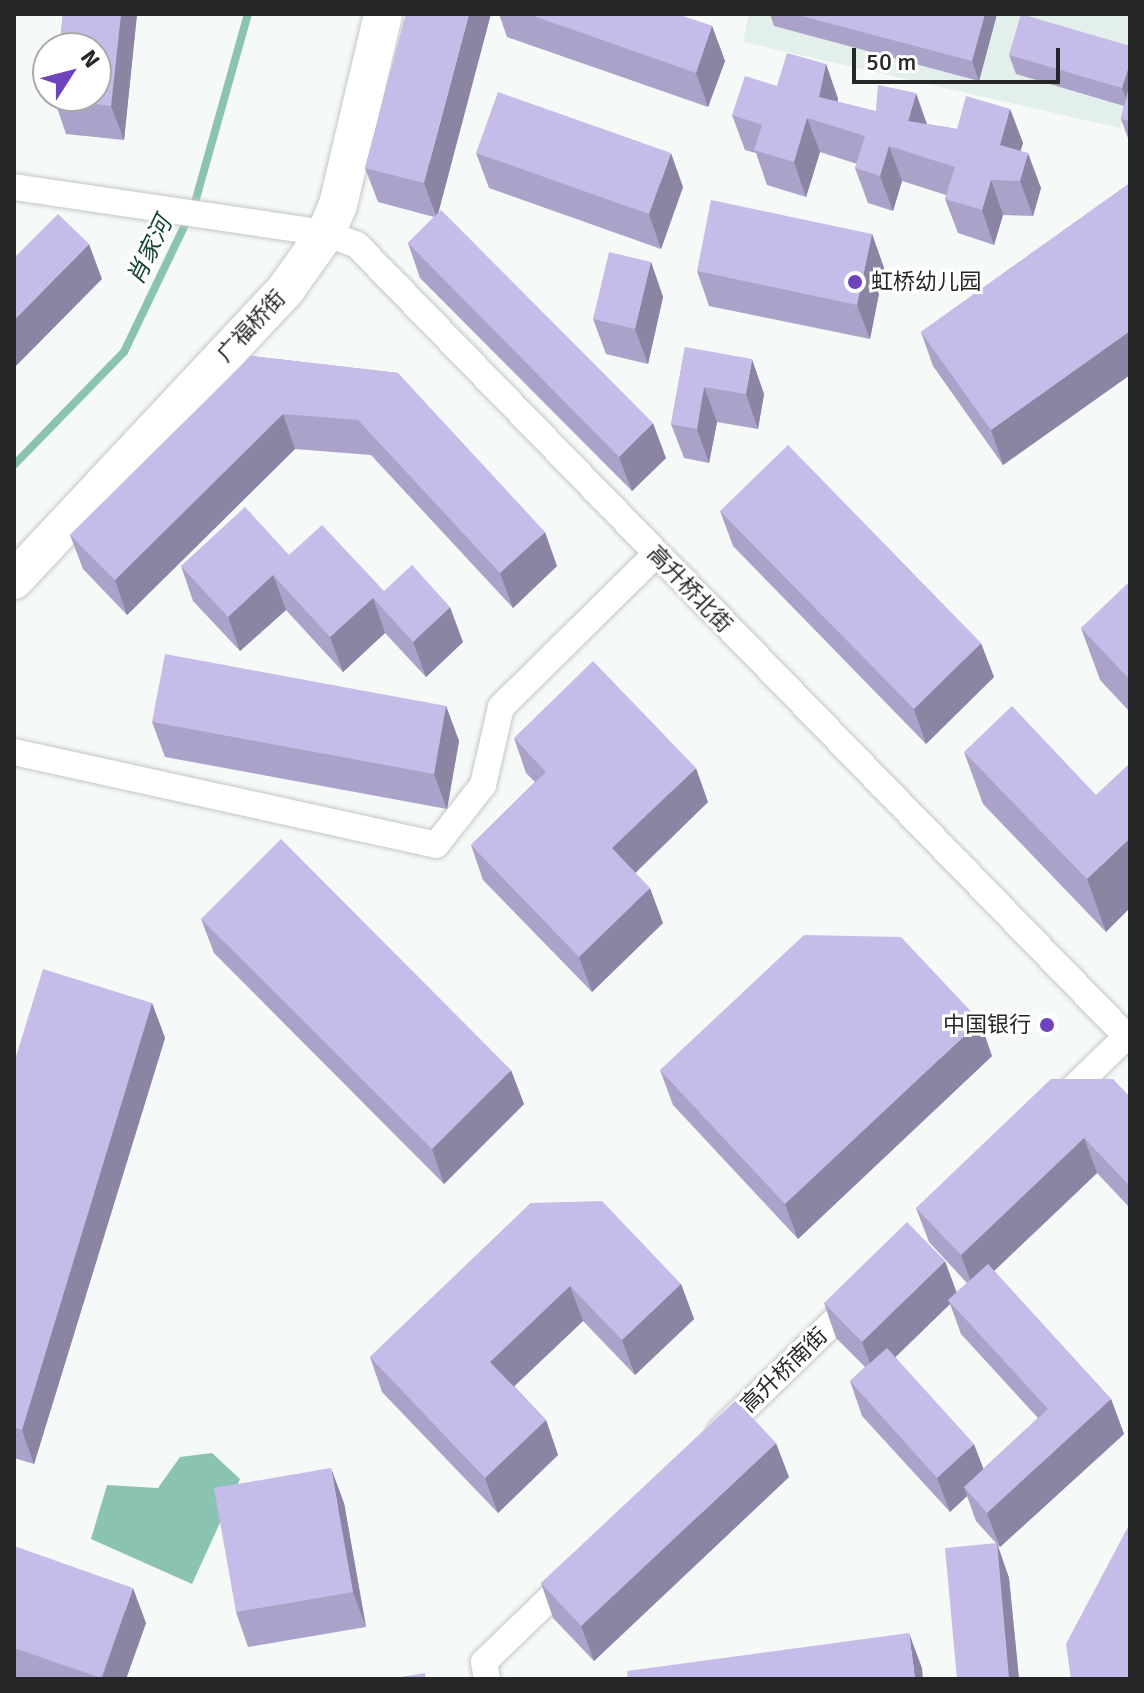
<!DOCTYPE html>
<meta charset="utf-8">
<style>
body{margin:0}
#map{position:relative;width:1144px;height:1693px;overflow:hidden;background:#f5f9f7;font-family:Signika,"Noto Sans SC",sans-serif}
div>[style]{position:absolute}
.built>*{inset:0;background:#e2efea}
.water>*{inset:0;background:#8bc3b2}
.stream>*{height:8px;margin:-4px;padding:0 4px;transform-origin:4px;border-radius:4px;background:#8bc3b2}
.roads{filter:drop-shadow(0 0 2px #c3c7c6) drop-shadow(0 0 2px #c3c7c6)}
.minor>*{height:26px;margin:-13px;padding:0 13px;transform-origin:13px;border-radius:13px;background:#fff}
.secondary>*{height:38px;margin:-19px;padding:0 19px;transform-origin:19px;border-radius:19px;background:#fff}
.wall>*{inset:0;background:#aaa2c8}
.shaded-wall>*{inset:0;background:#8b84a3}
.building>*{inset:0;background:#c6bce9}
.dots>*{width:22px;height:22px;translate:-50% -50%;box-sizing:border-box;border:4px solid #fff;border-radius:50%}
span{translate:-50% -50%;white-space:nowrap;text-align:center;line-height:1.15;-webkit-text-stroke:6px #fff;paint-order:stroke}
.poi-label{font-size:22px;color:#252726}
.left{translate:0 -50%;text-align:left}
.right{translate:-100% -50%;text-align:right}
.street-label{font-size:22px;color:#252726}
.water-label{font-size:24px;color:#154539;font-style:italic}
.frame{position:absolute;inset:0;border:16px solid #252726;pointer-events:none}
.north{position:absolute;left:32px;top:32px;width:80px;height:80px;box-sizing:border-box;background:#fff;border:2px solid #a8a9a8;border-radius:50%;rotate:54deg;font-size:22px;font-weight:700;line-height:32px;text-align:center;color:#252726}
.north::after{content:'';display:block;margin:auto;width:28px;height:36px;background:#6e43bb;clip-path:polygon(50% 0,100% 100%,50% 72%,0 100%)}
.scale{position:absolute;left:852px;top:48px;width:208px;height:36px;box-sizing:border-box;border:4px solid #252726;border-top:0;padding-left:10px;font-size:24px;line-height:28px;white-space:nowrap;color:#252726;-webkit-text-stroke:6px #fff;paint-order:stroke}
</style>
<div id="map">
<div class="built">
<div style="clip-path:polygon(749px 14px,1130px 14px,1130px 85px,1120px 128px,743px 42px)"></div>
</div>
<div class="water">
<div style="clip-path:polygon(212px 1453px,240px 1479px,192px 1584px,91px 1539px,107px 1485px,158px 1488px,180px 1457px)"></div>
</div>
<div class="stream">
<div style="left:14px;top:465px;width:158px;rotate:-45.8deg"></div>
<div style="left:124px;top:352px;width:162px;rotate:-64.4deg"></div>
<div style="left:194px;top:206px;width:199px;rotate:-74.3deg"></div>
</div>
<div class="roads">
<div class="minor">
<div style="left:14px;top:187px;width:315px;rotate:8.4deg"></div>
<div style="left:326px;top:233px;width:33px;rotate:21deg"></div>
<div style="left:357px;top:245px;width:1109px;rotate:45.8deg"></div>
<div style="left:14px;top:752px;width:432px;rotate:12.4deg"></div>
<div style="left:436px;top:845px;width:76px;rotate:-51.9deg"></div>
<div style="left:483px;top:785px;width:80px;rotate:-77deg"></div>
<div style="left:501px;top:707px;width:218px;rotate:-44.6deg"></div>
<div style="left:1058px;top:1103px;width:100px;rotate:-44.2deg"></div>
<div style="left:720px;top:1432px;width:188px;rotate:-44.1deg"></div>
<div style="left:487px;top:1679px;width:17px;rotate:-100deg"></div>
<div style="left:484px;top:1662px;width:122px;rotate:-44deg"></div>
</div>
<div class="secondary">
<div style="left:14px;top:580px;width:398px;rotate:-46.9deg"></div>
<div style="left:286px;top:289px;width:69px;rotate:-54.5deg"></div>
<div style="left:326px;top:233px;width:30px;rotate:-67deg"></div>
<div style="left:338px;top:205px;width:196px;rotate:-76.7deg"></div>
</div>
</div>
<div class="wall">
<div style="clip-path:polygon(63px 14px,137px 14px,124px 140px,66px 134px,54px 99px)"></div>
<div style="clip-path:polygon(406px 14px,438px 213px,666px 458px,632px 491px,420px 278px,408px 243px,434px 217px,378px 202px,365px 168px)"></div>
<div style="clip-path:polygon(499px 14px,676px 14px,712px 26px,725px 61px,708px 107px,507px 37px)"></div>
<div style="clip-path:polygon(770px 14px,997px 14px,979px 81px,774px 26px)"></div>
<div style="clip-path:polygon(1130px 46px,1130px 144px,1121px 119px,1124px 106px,1016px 74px,1009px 55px)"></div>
<div style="clip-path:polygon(826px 64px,838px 99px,838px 102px,927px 124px,957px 129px,1010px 109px,1023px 143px,1020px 151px,1041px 188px,1033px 216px,1003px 215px,994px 245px,958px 233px,945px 199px,946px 195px,902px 181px,893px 211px,868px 203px,855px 168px,857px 164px,820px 152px,806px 197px,767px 185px,756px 153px,745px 150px,732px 115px,777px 86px)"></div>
<div style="clip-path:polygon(476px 153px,683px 187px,661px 249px,489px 188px)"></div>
<div style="clip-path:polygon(1130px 183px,1130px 375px,1003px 465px,933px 366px,921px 332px)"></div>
<div style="clip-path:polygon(872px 234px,884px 268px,870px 339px,709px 306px,697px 271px)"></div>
<div style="clip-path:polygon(651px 262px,663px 297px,648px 364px,606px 354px,593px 319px)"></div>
<div style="clip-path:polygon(685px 347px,764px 394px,758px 429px,717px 422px,709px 463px,684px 458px,671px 424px)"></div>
<div style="clip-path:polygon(251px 356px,398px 373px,557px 566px,513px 608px,371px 455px,295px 449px,127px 615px,83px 569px,70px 535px)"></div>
<div style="clip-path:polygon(720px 511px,994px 677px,926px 744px,733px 546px)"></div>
<div style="clip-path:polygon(289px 555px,384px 591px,463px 642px,426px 677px,385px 633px,343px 672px,286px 610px,240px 651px,193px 601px,181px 566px)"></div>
<div style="clip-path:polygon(1130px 586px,1130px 712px,1100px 680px,1081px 628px)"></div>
<div style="clip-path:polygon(446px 706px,459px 741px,447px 809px,165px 757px,152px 722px)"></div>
<div style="clip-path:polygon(514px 738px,708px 802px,635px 873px,663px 923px,592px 992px,483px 880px,471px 845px,535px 782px,526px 773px)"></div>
<div style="clip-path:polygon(964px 752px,1096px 795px,1106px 932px,983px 804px)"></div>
<div style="clip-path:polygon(201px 919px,524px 1104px,444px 1184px,214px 953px)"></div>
<div style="clip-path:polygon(152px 1003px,165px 1038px,34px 1464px,14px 1458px,14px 1063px)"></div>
<div style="clip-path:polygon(992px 1056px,798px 1239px,673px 1105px,660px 1070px)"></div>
<div style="clip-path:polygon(evenodd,1130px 1097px,1130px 1208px,1097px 1173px,994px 1271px,1111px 1399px,1124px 1434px,1000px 1547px,997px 1545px,1009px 1578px,1019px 1679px,957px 1679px,996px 1543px,976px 1521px,967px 1496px,950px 1512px,862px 1416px,850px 1381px,865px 1367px,836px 1338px,824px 1303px,957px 1292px,967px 1283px,929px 1242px,916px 1208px,1130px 1097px,950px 1304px,961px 1334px,1038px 1418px,983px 1469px,895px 1357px,950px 1304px)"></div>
<div style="clip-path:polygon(531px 1203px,681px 1284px,694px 1319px,635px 1375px,583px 1321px,514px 1386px,546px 1420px,558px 1455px,498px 1513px,382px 1392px,370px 1357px)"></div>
<div style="clip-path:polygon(789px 1477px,594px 1661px,553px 1618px,541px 1583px)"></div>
<div style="clip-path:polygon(344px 1503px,366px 1627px,248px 1647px,236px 1612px)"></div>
<div style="clip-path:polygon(14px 1546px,146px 1623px,126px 1679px,17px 1679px,14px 1678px)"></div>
</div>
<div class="shaded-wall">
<div style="clip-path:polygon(121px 14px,137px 14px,124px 140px,111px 106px)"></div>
<div style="clip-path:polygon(469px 14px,491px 14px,437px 218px,424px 183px)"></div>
<div style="clip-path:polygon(985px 14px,997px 14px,979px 81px,972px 61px)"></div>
<div style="clip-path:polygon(712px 26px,725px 61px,708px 107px,696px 73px)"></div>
<div style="clip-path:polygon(1130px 63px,1130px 107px,1122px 88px)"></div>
<div style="clip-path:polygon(826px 64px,838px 99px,833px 126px,819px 97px)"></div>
<div style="clip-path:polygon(916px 93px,928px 127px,908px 121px)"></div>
<div style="clip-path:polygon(1010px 109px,1023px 143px,1012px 180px,1000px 145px)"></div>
<div style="clip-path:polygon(807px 118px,820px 152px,806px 197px,794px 162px)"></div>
<div style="clip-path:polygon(889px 146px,902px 181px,893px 211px,880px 176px)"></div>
<div style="clip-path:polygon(671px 153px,683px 187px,661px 249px,649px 214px)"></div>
<div style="clip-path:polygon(1028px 153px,1041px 188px,1033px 216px,1020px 181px)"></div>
<div style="clip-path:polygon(991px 180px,1003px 215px,994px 245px,982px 210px)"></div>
<div style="clip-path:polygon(872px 234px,884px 268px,870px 339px,857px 305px)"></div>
<div style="clip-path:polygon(89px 244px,102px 279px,14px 368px,14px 320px)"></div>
<div style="clip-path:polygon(651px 262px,663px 297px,648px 364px,635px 329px)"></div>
<div style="clip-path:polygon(1130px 331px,1130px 375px,1003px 465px,991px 430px)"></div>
<div style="clip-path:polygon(752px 359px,764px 394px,758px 429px,746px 394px)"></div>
<div style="clip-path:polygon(704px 387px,717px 422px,709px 463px,697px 429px)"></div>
<div style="clip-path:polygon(283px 414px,295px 449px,127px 615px,115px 580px)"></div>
<div style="clip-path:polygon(653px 423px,666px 458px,632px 491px,619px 457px)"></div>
<div style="clip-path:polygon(545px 532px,557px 566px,513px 608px,500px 573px)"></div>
<div style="clip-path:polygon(273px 575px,286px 610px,240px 651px,228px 617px)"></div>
<div style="clip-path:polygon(373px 598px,385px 633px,343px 672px,330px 637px)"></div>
<div style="clip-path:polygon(450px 607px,463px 642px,426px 677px,413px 642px)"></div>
<div style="clip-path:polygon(981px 643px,994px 677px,926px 744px,914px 709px)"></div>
<div style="clip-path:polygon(446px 706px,459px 741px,447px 809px,434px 774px)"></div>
<div style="clip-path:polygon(696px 768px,708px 802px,625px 883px,612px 848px)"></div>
<div style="clip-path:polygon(1130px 838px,1130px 908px,1106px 932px,1087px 879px)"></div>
<div style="clip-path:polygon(650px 888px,663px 923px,592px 992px,579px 957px)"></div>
<div style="clip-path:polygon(152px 1003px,165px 1038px,34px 1464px,22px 1430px)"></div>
<div style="clip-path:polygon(980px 1021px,992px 1056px,798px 1239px,785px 1204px)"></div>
<div style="clip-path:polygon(511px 1070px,524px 1104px,444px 1184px,432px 1149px)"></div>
<div style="clip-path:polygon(1084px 1138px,1097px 1173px,974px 1290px,961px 1255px)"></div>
<div style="clip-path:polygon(945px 1261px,958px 1296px,948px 1300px,950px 1304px,875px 1377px,862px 1342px)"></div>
<div style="clip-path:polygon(681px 1284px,694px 1319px,635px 1375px,622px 1340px)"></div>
<div style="clip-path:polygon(570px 1286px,583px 1321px,503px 1397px,490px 1362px)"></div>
<div style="clip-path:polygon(1111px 1399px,1124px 1434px,1000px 1547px,987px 1513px)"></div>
<div style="clip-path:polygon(546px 1420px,558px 1455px,498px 1513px,485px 1478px)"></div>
<div style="clip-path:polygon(776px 1443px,789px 1477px,594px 1661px,581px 1626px)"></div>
<div style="clip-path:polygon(974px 1444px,987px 1478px,964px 1487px,967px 1496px,950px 1512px,937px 1478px)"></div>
<div style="clip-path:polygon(331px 1468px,344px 1503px,366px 1627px,353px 1592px)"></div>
<div style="clip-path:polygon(997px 1543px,1009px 1578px,1019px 1679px,1009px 1679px)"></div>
<div style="clip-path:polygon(133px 1588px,146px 1623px,126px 1679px,102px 1679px)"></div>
<div style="clip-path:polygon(909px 1633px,922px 1668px,923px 1679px,915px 1679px)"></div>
</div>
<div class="building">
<div style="clip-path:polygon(63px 14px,121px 14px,111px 106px,54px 99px,54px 96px,96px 96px,96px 48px,59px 48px)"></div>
<div style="clip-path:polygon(406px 14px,469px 14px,424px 183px,365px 168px)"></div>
<div style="clip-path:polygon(528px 14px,676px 14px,712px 26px,696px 73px)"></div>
<div style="clip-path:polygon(794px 14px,985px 14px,972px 61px)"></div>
<div style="clip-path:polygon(1021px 14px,1130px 46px,1130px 63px,1122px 88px,1009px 55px)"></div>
<div style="clip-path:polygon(787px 53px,826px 64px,819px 97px,876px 111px,878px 85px,916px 93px,908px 121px,957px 129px,966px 96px,1010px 109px,1000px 145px,1028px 153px,1020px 181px,991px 180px,982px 210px,945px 199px,955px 167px,889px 146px,880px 176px,855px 168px,865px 136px,807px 118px,794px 162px,754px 150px,762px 125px,732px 115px,745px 76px,777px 86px)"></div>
<div style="clip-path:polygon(1130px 83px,1130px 121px,1121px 119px)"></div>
<div style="clip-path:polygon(498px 92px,671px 153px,649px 214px,476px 153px)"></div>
<div style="clip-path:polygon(1130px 183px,1130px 331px,991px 430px,921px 332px)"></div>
<div style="clip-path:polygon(711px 200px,872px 234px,857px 305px,697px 271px)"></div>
<div style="clip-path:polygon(441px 210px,653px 423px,619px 457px,408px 243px)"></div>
<div style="clip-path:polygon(58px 214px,89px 244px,14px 320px,14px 258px)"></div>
<div style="clip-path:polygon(609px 252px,651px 262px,635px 329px,593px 319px)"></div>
<div style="clip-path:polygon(685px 347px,752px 359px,746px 394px,704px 387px,697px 429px,671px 424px)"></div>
<div style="clip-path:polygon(251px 356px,398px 373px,545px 532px,500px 573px,358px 420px,283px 414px,115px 580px,70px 535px)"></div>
<div style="clip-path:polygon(788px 445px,981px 643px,914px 709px,720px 511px)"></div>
<div style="clip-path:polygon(245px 507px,289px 555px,322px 525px,384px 591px,412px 565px,450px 607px,413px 642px,373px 598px,330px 637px,273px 575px,228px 617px,181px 566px)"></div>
<div style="clip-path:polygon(1128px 583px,1130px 586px,1130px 680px,1081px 628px)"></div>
<div style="clip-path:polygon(165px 654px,446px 706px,434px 774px,152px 722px)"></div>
<div style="clip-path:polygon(593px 661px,696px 768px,612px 848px,650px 888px,579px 957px,471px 845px,546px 772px,514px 738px)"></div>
<div style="clip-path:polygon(1012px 706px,1096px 795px,1130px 763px,1130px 838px,1087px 879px,964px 752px)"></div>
<div style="clip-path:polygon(281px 839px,511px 1070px,432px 1149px,201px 919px)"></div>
<div style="clip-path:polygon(804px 935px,901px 937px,980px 1021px,785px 1204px,660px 1070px)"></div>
<div style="clip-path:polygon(43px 969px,152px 1003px,22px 1430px,14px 1427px,14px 1063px)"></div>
<div style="clip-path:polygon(1051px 1079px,1113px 1079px,1130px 1097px,1130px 1186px,1084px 1138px,961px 1255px,916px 1208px)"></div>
<div style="clip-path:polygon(602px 1201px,681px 1284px,622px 1340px,570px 1286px,490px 1362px,546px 1420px,485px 1478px,370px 1357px,531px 1203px)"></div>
<div style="clip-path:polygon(907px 1222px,945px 1261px,862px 1342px,824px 1303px)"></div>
<div style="clip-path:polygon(988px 1264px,1111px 1399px,987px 1513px,964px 1487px,1048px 1409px,948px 1300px)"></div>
<div style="clip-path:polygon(887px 1348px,974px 1444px,937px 1478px,850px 1381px)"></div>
<div style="clip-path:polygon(736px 1400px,776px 1443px,581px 1626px,541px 1583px)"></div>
<div style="clip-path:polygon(331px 1468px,353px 1592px,236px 1612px,214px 1488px)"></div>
<div style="clip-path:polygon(1130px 1523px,1130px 1679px,1071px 1679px,1066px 1644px)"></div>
<div style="clip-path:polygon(997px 1543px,1009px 1679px,957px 1679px,945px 1548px)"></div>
<div style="clip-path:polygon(14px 1546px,133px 1588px,101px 1678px,14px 1648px)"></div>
<div style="clip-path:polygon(909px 1633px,915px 1679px,628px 1679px,627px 1671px)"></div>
<div style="clip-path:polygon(425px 1673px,426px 1679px,389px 1679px)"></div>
</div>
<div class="dots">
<div style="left:855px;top:282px;background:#6e43bb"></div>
<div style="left:1047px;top:1025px;background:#6e43bb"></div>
</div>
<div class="poi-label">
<span class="left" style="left:871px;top:282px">虹桥幼儿园</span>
<span class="right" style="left:1031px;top:1025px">中国银行</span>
</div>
<div class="street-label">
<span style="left:251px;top:326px;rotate:-47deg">广福桥街</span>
<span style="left:690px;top:589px;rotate:46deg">高升桥北街</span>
<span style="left:784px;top:1370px;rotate:-44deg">高升桥南街</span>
</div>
<div class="water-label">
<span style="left:150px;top:251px;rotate:-64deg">肖家河</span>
</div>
<div class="frame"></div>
<div class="north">N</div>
<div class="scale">50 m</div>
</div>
